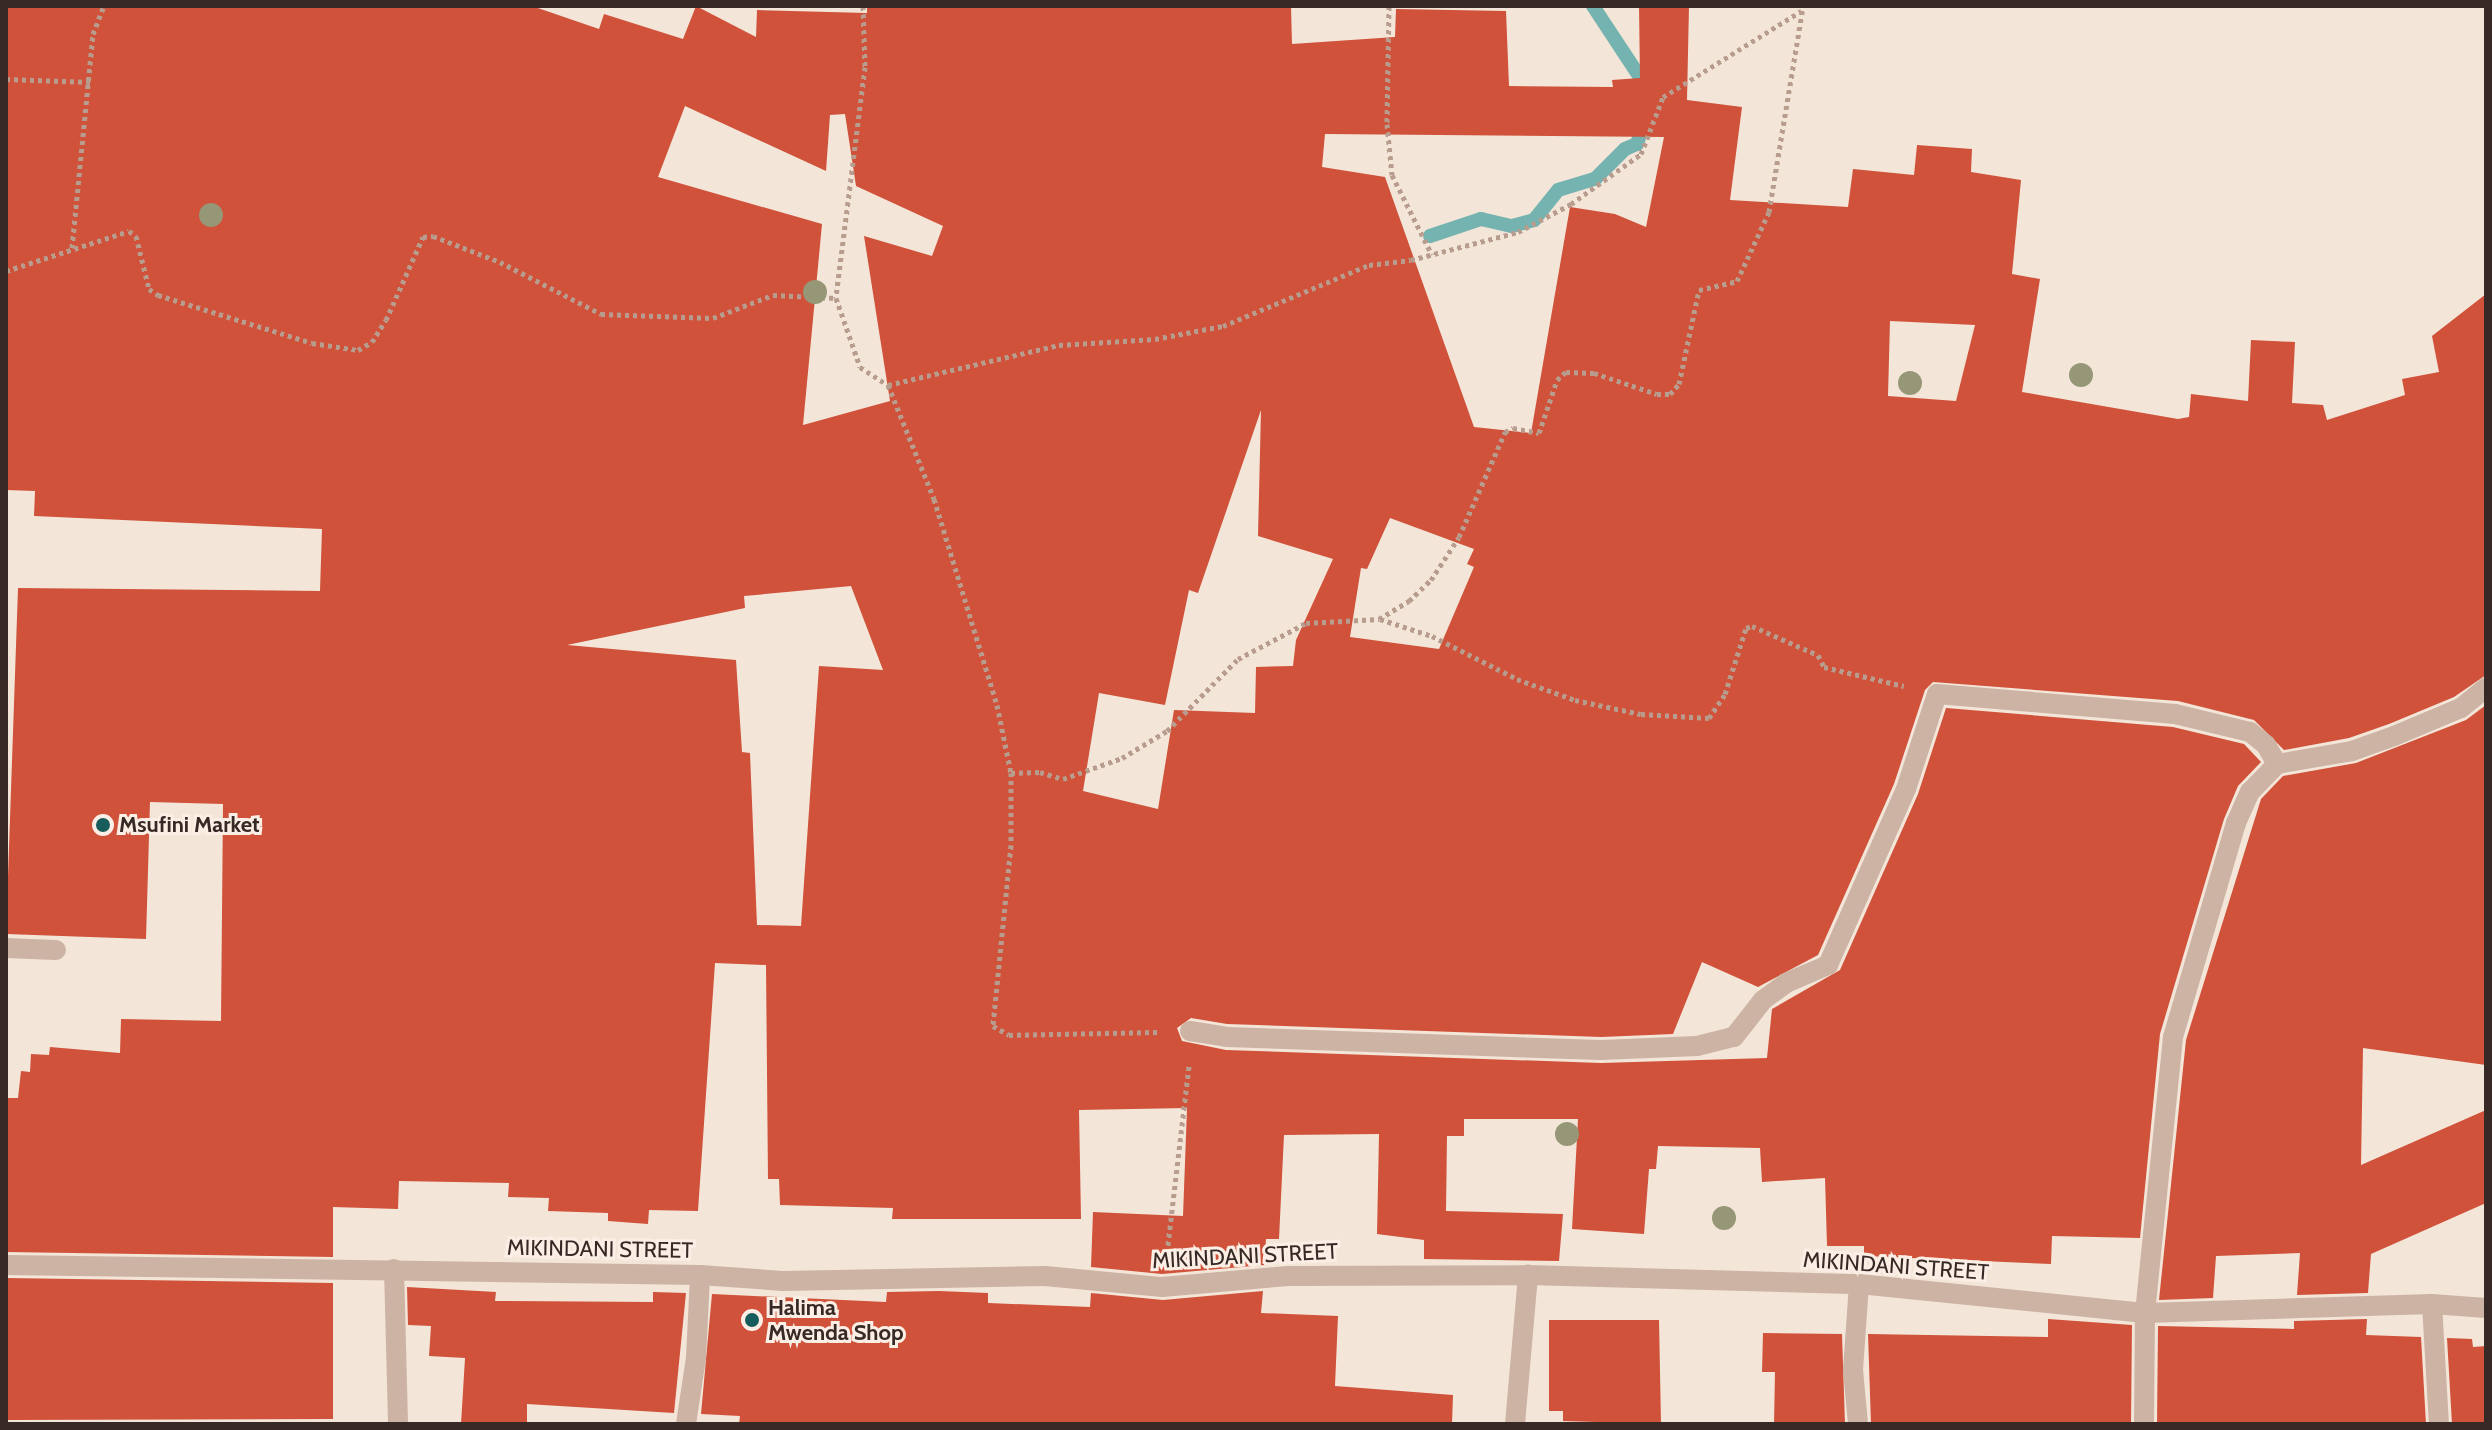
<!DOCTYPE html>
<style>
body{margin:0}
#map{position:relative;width:2492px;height:1430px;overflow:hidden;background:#f3e5d8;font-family:Cabin,sans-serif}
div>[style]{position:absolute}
.stream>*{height:14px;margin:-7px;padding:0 7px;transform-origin:7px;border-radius:7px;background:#75b3b0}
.building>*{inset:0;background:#d0523a}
.path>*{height:5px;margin-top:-2.5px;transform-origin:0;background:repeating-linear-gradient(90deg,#b89d8e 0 4px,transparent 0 8px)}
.service>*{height:20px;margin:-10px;padding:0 10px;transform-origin:10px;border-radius:10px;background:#ccb3a4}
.minor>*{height:20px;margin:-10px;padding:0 10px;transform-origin:10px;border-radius:10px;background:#ccb3a4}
.trees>*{width:24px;height:24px;margin:-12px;border-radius:50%;background:#969777}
.dots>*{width:22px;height:22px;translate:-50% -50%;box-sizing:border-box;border:4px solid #fbefe5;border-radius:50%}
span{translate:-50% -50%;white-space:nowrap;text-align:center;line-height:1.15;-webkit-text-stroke:6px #fbefe5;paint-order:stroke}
.poi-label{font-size:22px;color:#372a26;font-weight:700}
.left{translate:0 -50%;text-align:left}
.street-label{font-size:22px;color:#372a26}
.frame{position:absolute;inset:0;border:8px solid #372a26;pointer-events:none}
</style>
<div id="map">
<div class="stream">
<div style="left:1593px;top:6px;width:102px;rotate:56.6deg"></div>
<div style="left:1430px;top:236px;width:54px;rotate:-18.4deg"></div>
<div style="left:1481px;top:219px;width:32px;rotate:13deg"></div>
<div style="left:1512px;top:226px;width:23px;rotate:-15deg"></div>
<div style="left:1534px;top:220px;width:38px;rotate:-51deg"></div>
<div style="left:1558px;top:190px;width:39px;rotate:-17deg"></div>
<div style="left:1595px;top:179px;width:42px;rotate:-45deg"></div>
<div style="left:1625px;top:149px;width:13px;rotate:-23deg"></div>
<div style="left:1637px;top:144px;width:26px;rotate:-72deg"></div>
</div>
<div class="building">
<div style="clip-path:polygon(evenodd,6px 6px,532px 6px,599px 29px,604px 14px,683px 39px,696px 6px,756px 37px,757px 10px,867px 13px,867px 6px,1291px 6px,1292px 44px,1395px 37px,1396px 9px,1506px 11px,1509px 86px,1613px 87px,1612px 80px,1640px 78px,1639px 6px,1689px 6px,1687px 100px,1742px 107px,1730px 200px,1848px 207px,1853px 169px,1914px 175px,1917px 145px,1972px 149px,1971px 172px,2021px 180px,2012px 274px,2040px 279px,2022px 392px,2178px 419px,2189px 417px,2191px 394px,2248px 401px,2251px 340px,2295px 342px,2292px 403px,2323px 405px,2327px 420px,2405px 395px,2402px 379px,2439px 372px,2432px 336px,2486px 294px,2486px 675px,2454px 697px,2389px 724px,2349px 738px,2284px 750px,2254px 720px,2178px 701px,1933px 682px,1925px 690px,1894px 784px,1818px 955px,1758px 987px,1702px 962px,1673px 1034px,1601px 1037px,1227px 1024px,1191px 1018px,1177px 1028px,1182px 1041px,1226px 1050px,1601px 1063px,1767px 1058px,1772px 1009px,1840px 970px,1918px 794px,1946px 708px,2173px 727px,2244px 744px,2261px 762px,2238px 786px,2224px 819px,2160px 1034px,2140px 1238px,2052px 1236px,2051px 1264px,1864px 1256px,1864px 1246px,1827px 1246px,1825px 1178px,1762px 1182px,1760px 1148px,1658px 1146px,1656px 1169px,1649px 1169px,1644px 1234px,1572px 1229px,1578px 1119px,1464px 1119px,1464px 1136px,1447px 1136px,1446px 1211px,1563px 1214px,1559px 1261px,1424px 1259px,1424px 1240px,1377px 1234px,1379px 1134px,1284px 1135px,1279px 1239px,1266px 1239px,1264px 1265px,1162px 1274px,1091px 1267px,1093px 1212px,1183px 1216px,1187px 1108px,1079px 1110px,1081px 1219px,892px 1219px,893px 1208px,780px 1205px,779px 1179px,768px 1179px,766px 965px,715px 963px,698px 1211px,649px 1210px,648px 1224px,608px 1221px,608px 1213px,548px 1211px,549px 1198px,508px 1197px,509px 1183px,399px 1181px,398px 1209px,333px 1207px,333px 1257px,6px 1252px,6px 1098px,18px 1098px,21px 1071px,30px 1072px,31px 1054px,49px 1055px,50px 1047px,120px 1053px,121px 1019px,221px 1021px,223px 804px,150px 802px,146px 939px,6px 934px,18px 588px,320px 591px,322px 529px,34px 516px,35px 491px,6px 490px,6px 6px,685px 106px,826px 171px,830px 115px,845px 114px,856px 186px,943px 226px,932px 256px,864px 236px,890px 401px,803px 425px,822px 224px,658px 177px,685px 106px,6px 6px,1325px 134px,1664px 137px,1646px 227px,1615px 214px,1570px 207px,1531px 433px,1474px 427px,1385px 177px,1322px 167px,1325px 134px,6px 6px,1890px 321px,1975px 325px,1956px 401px,1888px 396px,1890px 321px,6px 6px,1261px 410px,1258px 536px,1333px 559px,1296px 640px,1293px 666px,1256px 667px,1255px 713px,1174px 710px,1158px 809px,1083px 791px,1099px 693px,1165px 705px,1189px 590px,1198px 593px,1261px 410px,6px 6px,1390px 518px,1474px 549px,1467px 564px,1474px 567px,1439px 649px,1350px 637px,1361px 568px,1367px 569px,1390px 518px,6px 6px,851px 586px,883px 670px,819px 666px,801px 926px,757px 925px,750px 753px,742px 752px,736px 660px,567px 645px,745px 608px,744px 596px,851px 586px)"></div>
<div style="clip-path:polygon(2486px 705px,2486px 1065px,2363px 1048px,2361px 1165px,2486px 1110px,2486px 1203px,2371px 1254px,2368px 1293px,2297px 1295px,2300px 1253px,2216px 1256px,2213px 1298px,2159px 1300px,2186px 1040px,2261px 799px,2283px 776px,2356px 763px,2466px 720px)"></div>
<div style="clip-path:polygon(6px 1278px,333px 1283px,333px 1419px,6px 1420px)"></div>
<div style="clip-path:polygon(407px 1287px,496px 1292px,495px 1301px,653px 1302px,653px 1292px,686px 1293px,674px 1413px,527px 1404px,527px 1424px,461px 1424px,465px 1358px,429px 1356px,431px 1326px,408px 1325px)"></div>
<div style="clip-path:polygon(939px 1291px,988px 1293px,988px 1303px,1090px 1307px,1091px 1293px,1163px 1300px,1263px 1291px,1261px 1313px,1338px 1316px,1335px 1386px,1453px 1395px,1452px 1424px,739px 1424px,740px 1416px,701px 1414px,712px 1294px,886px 1302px,887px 1292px)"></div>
<div style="clip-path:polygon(2048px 1319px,2132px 1325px,2131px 1424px,1871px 1424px,1868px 1334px,2048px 1337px)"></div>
<div style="clip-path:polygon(2367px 1319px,2366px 1335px,2421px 1337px,2426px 1424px,2157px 1424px,2158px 1326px,2294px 1329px,2294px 1321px)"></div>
<div style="clip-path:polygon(1549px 1320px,1659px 1320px,1661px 1424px,1563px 1421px,1563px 1411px,1549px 1411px)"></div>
<div style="clip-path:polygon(1763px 1333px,1842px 1334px,1845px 1424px,1774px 1424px,1775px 1372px,1762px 1372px)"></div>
<div style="clip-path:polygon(2447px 1338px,2472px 1339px,2473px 1347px,2486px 1346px,2485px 1424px,2452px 1424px)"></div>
</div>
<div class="path">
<div style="left:863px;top:6px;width:61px;rotate:88.1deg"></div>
<div style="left:865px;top:67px;width:233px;rotate:97.2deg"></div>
<div style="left:836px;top:298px;width:73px;rotate:70.8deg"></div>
<div style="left:860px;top:367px;width:33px;rotate:33deg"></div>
<div style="left:888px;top:385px;width:123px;rotate:68deg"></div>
<div style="left:934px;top:499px;width:215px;rotate:73deg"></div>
<div style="left:997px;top:705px;width:69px;rotate:78.4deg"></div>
<div style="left:1011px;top:773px;width:72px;rotate:90deg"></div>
<div style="left:1011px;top:845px;width:182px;rotate:95.7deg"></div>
<div style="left:993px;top:1026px;width:18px;rotate:29deg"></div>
<div style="left:1009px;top:1035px;width:149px;rotate:-1.2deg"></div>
<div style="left:1389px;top:6px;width:118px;rotate:91deg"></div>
<div style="left:1387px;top:124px;width:51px;rotate:84.4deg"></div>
<div style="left:1392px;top:175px;width:89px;rotate:63.4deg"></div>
<div style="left:6px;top:79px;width:85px;rotate:2deg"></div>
<div style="left:72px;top:248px;width:215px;rotate:-84.4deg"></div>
<div style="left:93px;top:34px;width:30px;rotate:-69deg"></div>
<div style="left:6px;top:271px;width:129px;rotate:-18deg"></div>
<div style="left:129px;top:231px;width:9px;rotate:36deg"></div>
<div style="left:136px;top:236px;width:55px;rotate:76.2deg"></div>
<div style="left:149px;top:289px;width:11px;rotate:34deg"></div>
<div style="left:158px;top:295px;width:161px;rotate:17.3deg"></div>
<div style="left:312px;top:343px;width:47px;rotate:8.7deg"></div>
<div style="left:358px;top:350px;width:16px;rotate:-30deg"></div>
<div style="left:372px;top:342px;width:26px;rotate:-58deg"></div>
<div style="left:386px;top:320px;width:91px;rotate:-66deg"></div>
<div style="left:423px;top:237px;width:10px;rotate:-6deg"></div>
<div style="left:433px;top:236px;width:72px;rotate:21.2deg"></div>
<div style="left:500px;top:262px;width:114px;rotate:27.2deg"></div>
<div style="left:601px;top:314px;width:112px;rotate:2deg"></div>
<div style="left:713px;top:318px;width:64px;rotate:-21deg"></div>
<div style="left:773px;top:295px;width:63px;rotate:2.7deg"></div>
<div style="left:888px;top:385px;width:176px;rotate:-13.2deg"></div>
<div style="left:1059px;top:345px;width:96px;rotate:-3.6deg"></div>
<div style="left:1155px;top:339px;width:69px;rotate:-10.8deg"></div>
<div style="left:1223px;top:326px;width:158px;rotate:-22.7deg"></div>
<div style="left:1369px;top:265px;width:42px;rotate:-6.8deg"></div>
<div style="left:1411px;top:260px;width:111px;rotate:-14.7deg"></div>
<div style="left:1518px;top:232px;width:60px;rotate:-27.8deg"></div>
<div style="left:1571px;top:204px;width:86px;rotate:-35.5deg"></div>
<div style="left:1641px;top:154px;width:61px;rotate:-68.9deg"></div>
<div style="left:1663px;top:97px;width:163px;rotate:-31.9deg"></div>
<div style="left:1380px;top:619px;width:55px;rotate:18.1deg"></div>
<div style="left:1432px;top:636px;width:95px;rotate:26.8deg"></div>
<div style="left:1517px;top:679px;width:62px;rotate:19.9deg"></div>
<div style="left:1575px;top:700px;width:67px;rotate:12deg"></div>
<div style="left:1641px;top:714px;width:68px;rotate:3.4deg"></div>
<div style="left:1709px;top:718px;width:29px;rotate:-56deg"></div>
<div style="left:1725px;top:694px;width:69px;rotate:-72.3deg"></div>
<div style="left:1746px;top:628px;width:6px;rotate:-18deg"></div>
<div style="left:1752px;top:626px;width:72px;rotate:23.7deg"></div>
<div style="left:1818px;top:655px;width:13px;rotate:63deg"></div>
<div style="left:1824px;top:667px;width:82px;rotate:13.4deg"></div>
<div style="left:1011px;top:773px;width:29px;rotate:-2deg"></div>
<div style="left:1040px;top:772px;width:24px;rotate:17deg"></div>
<div style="left:1063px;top:779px;width:63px;rotate:-19.6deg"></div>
<div style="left:1122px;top:758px;width:52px;rotate:-31deg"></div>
<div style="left:1167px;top:731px;width:101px;rotate:-45.4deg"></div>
<div style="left:1238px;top:659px;width:77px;rotate:-27.9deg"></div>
<div style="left:1306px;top:623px;width:73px;rotate:-3.1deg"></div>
<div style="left:1379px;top:619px;width:35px;rotate:-31deg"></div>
<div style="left:1409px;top:601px;width:30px;rotate:-44deg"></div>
<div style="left:1431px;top:580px;width:51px;rotate:-56.9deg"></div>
<div style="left:1459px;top:537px;width:115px;rotate:-66.3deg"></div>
<div style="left:1505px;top:432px;width:9px;rotate:-27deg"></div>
<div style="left:1513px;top:428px;width:26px;rotate:11deg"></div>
<div style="left:1539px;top:433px;width:56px;rotate:-71.2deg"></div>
<div style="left:1557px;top:380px;width:12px;rotate:-42deg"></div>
<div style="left:1566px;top:372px;width:28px;rotate:2deg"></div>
<div style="left:1594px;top:373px;width:66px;rotate:18.4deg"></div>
<div style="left:1657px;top:394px;width:13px"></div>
<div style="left:1670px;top:394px;width:13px;rotate:-48deg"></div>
<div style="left:1679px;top:384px;width:96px;rotate:-78deg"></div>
<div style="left:1699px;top:290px;width:39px;rotate:-13deg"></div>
<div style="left:1737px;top:281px;width:76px;rotate:-65.1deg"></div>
<div style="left:1769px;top:212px;width:209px;rotate:-80.6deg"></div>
<div style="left:1167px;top:1253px;width:189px;rotate:-83.3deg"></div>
</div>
<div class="service">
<div style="left:6px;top:948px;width:50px;rotate:2.3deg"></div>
</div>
<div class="minor">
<div style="left:1190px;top:1031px;width:36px;rotate:9deg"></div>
<div style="left:1226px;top:1037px;width:375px;rotate:2deg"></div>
<div style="left:1601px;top:1050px;width:96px;rotate:-2.4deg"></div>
<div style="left:1697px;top:1046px;width:38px;rotate:-14deg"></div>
<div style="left:1734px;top:1037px;width:47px;rotate:-51.9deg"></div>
<div style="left:1763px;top:1000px;width:29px;rotate:-36deg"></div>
<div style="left:1786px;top:983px;width:46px;rotate:-23.2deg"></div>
<div style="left:1828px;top:965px;width:193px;rotate:-66.1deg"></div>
<div style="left:1906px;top:789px;width:100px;rotate:-71.9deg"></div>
<div style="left:1937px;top:694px;width:239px;rotate:4.8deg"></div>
<div style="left:2175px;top:714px;width:77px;rotate:13.5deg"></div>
<div style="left:2250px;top:732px;width:21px;rotate:39deg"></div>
<div style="left:2266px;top:745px;width:22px;rotate:60deg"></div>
<div style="left:2277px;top:764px;width:76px;rotate:-9.8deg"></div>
<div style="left:2352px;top:751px;width:45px;rotate:-19.7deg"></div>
<div style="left:2394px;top:736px;width:73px;rotate:-22.7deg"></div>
<div style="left:2461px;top:708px;width:32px;rotate:-39deg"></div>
<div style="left:6px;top:1265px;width:694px;rotate:0.83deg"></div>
<div style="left:700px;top:1275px;width:83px;rotate:4.1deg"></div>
<div style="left:783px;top:1281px;width:262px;rotate:-1.1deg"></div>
<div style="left:1045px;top:1276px;width:118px;rotate:5.4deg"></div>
<div style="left:1162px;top:1287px;width:127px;rotate:-5deg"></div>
<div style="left:1289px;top:1276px;width:239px;rotate:-0.2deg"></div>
<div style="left:1528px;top:1275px;width:331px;rotate:1.6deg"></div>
<div style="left:1859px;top:1284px;width:287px;rotate:5.8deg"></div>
<div style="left:2145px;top:1313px;width:287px;rotate:-1.8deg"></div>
<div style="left:2432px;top:1304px;width:54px;rotate:4.2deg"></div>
<div style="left:394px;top:1269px;width:155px;rotate:88.5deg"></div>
<div style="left:2432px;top:1304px;width:120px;rotate:86.7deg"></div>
<div style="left:686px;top:1424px;width:67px;rotate:-81.4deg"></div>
<div style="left:696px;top:1358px;width:83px;rotate:-87.2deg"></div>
<div style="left:1515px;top:1424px;width:150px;rotate:-85deg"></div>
<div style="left:1858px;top:1424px;width:54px;rotate:-95.3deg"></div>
<div style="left:1853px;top:1370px;width:86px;rotate:-86deg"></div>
<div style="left:2144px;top:1424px;width:111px;rotate:-89.5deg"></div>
<div style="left:2145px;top:1313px;width:277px;rotate:-84.2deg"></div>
<div style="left:2173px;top:1037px;width:223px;rotate:-73.6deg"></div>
<div style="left:2236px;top:823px;width:34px;rotate:-66deg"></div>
<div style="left:2250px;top:792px;width:39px;rotate:-46deg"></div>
</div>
<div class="trees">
<div style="left:211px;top:215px"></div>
<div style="left:815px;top:292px"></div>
<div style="left:2081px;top:375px"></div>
<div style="left:1910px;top:383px"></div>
<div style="left:1567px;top:1134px"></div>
<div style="left:1724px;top:1218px"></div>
</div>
<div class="dots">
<div style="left:103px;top:825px;background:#185c5b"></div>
<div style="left:752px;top:1320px;background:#185c5b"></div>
</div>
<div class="poi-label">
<span class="left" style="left:119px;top:825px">Msufini Market</span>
<span class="left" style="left:768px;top:1320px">Halima<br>Mwenda Shop</span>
</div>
<div class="street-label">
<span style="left:600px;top:1249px;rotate:1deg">MIKINDANI STREET</span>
<span style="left:1245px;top:1256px;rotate:-3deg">MIKINDANI STREET</span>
<span style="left:1896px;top:1266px;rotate:4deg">MIKINDANI STREET</span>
</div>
<div class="frame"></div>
</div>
